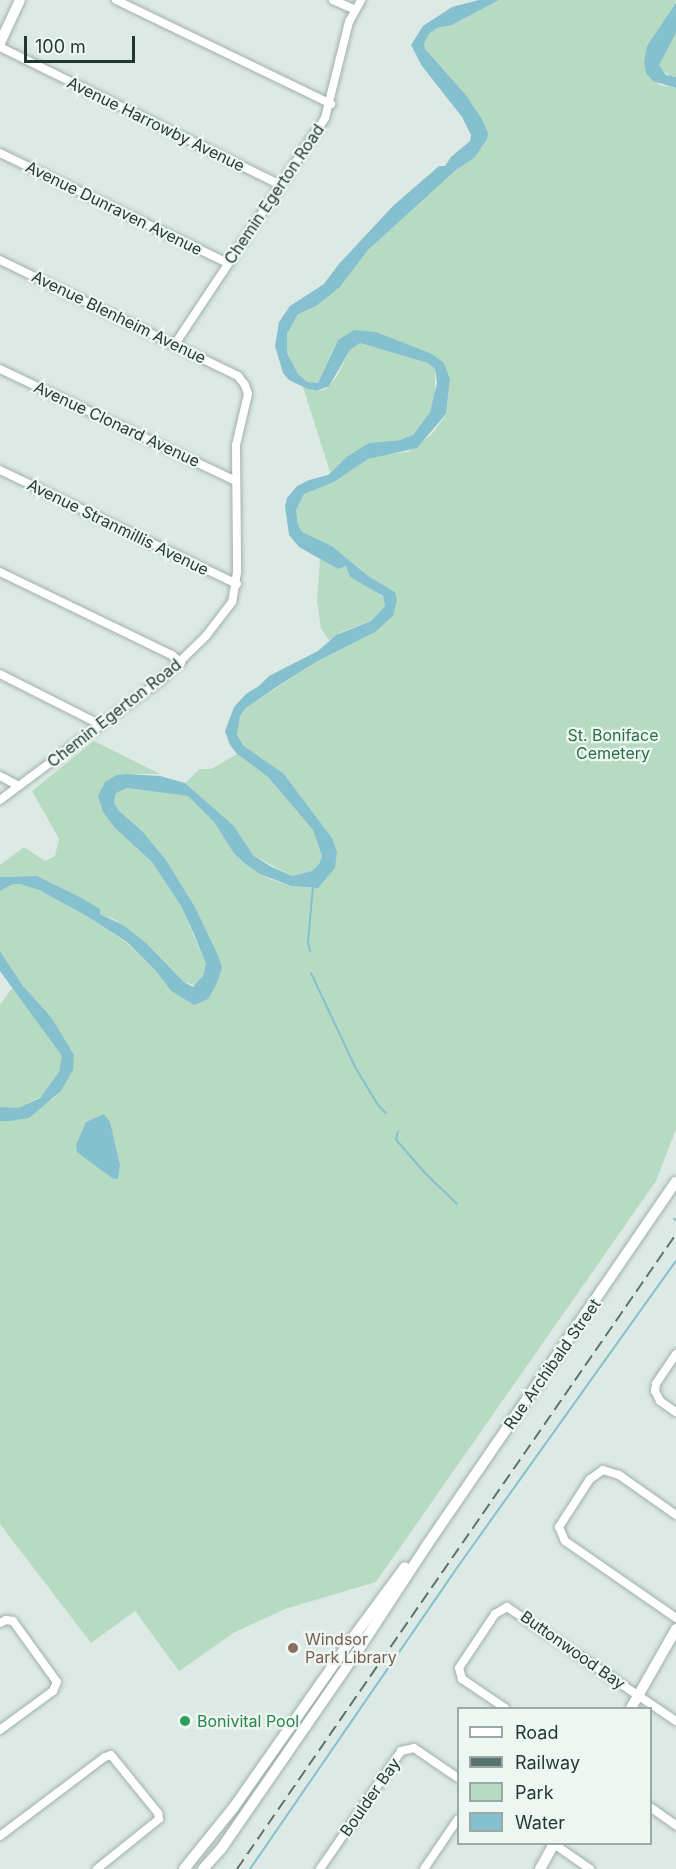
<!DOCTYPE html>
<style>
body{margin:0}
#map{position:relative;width:676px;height:1869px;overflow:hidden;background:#dde9e4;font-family:Inter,sans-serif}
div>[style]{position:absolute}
.green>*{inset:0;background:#b6dbc2}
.water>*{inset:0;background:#85c0cf}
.stream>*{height:2px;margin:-1px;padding:0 1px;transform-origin:1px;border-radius:1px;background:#85c0cf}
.roads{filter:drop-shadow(0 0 2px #a0b0ab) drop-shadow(0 0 2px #a0b0ab)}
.street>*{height:8px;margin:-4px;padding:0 4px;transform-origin:4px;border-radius:4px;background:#fff}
.secondary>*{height:10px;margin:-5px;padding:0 5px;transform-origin:5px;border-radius:5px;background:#fff}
.rail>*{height:2px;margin-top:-1px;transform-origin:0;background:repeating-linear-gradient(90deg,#59746e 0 12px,transparent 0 18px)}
.dots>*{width:16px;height:16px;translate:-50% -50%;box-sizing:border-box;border:3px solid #eef6f2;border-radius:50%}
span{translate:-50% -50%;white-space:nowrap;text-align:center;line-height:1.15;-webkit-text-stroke:4.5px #eef6f2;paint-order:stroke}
.street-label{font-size:16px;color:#1f3833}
.park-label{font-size:16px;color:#2a6e48}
.education-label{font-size:16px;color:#785e54}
.left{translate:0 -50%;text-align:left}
.leisure-label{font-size:16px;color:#27864d}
.legend{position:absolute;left:457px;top:1707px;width:195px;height:138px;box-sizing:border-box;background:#eef6f2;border:2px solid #9baaa6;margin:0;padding:8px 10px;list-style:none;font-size:18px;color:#1f3833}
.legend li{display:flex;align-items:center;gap:12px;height:30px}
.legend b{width:30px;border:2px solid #9baaa6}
.scale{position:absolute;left:24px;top:36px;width:111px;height:27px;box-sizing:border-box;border:3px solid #1f3833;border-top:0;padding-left:8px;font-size:18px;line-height:21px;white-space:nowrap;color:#1f3833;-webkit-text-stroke:4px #eef6f2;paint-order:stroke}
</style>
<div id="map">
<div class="green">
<div style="clip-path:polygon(499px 0,676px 0,674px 9px,647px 46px,659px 85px,676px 88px,676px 1129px,656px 1181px,376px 1582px,285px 1609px,235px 1632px,179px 1671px,135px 1611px,91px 1643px,0 1524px,0 1005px,12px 988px,50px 1035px,63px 1056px,59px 1072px,45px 1094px,27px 1104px,43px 1105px,53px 1099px,61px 1091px,73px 1070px,72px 1058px,51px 1017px,23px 986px,0 951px,0 891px,13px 884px,21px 884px,39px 890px,85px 915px,127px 943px,156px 971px,171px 991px,194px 1005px,218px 955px,195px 907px,166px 860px,143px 832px,118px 810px,114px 802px,116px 793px,127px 788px,188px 796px,214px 822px,233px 852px,243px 862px,270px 879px,291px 886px,313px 888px,332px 838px,284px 774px,244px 746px,237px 735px,240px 716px,246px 708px,316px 662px,375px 632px,395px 592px,368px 576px,332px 546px,302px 532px,298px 525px,296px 510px,304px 494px,310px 491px,334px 482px,368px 459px,384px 454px,408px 452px,431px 435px,446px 415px,450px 379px,444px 363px,376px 332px,335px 345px,318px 383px,306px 382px,298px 374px,287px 353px,287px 334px,298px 314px,316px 306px,340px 287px,368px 250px,456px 170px,474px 158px,482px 119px,466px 95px,425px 49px,424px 44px,429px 34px,437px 28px,452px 25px)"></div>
<div style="clip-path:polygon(676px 33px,676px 77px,670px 76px,660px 69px,659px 61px)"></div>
<div style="clip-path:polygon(360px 343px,428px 363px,435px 369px,435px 393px,430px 412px,413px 435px,400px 440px,369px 443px,330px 472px,303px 387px,313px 391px,324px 390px,336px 378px,350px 350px)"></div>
<div style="clip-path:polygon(320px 559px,338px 569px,346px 566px,350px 577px,373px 589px,385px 599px,385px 606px,371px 621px,341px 632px,329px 640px,321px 629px,317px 600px)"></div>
<div style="clip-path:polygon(94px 741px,160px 774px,126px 774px,109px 780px,102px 786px,103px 812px,122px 834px,152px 862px,181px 906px,206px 964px,203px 976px,196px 986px,184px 982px,145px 942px,114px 919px,99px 914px,99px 909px,80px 897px,37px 876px,0 877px,0 865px,24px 847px,45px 861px,55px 856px,59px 839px,32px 791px)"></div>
<div style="clip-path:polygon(237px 754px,268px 777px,313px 830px,322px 856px,319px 864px,312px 871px,292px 876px,253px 855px,234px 826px,185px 783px,200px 769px,211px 769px)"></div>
</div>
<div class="water">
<div style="clip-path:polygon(479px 0,499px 0,452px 25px,437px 28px,429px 34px,424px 44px,425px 49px,466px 95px,482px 119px,488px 133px,487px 139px,474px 158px,456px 170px,368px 250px,340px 287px,316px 306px,298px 314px,287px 334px,287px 353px,298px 374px,307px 382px,318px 383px,338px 340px,354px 330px,376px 332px,432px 354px,444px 363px,450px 379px,446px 414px,417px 448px,368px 459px,334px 482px,304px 494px,296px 510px,298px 525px,302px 532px,332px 546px,368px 576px,395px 592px,397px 600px,393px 616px,375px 632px,316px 662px,275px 688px,246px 708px,240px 716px,237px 735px,244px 746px,284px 774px,332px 838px,337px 852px,335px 868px,318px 888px,291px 886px,260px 874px,243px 862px,233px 852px,214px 822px,188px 796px,127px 788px,116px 793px,114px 802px,118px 810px,143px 832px,166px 860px,195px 907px,218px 955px,222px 968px,216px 985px,208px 999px,194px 1005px,171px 991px,156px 971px,127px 942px,85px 915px,39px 890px,20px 884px,13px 884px,0 891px,0 877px,37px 876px,80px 897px,100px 909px,100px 914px,123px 925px,145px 942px,184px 982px,193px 987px,203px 976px,206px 964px,194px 934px,181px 906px,152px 862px,115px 828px,103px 812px,98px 796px,105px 782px,117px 775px,126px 774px,160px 776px,185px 783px,234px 826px,253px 855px,270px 866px,292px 876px,312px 871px,319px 864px,322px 856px,313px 830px,268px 777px,237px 754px,230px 745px,225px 731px,234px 707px,246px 694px,259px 686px,269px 676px,318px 651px,336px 635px,371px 621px,385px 606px,383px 596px,350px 577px,346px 566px,338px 569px,299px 547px,289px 535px,285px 506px,287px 498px,297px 486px,309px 480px,328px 475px,348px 456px,369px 443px,400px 440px,413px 435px,430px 412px,437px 383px,435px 369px,428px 363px,360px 343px,350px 350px,329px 386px,316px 391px,308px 389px,289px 380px,283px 373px,275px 346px,279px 322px,290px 306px,324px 284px,338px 265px,393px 206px,439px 166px,445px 166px,451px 157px,470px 141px,471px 135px,462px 117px,422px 66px,411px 45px,423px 26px,452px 7px)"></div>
<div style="clip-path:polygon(676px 3px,676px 33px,659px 65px,666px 75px,676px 77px,676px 88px,653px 81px,646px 73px,644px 61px,647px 46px)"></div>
<div style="clip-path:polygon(0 951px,23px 986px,51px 1017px,74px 1055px,73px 1070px,61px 1091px,29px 1118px,10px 1121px,0 1121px,0 1107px,19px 1108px,40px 1098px,59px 1072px,62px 1056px,0 971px)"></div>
<div style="clip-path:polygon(104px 1114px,110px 1122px,120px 1165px,118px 1179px,112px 1178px,77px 1152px,76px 1145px,86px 1122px)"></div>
</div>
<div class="stream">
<div style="left:310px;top:951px;width:8px;rotate:-104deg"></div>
<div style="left:308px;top:943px;width:57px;rotate:-85deg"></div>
<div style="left:311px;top:973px;width:104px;rotate:64.9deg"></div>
<div style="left:355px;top:1067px;width:44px;rotate:58.8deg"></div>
<div style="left:378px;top:1105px;width:11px;rotate:45deg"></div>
<div style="left:398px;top:1132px;width:7px;rotate:106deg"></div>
<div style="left:396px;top:1139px;width:4px;rotate:56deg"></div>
<div style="left:398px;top:1142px;width:38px;rotate:49deg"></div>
<div style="left:423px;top:1171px;width:47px;rotate:44.1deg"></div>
<div style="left:674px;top:1219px;width:2px;rotate:27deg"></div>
<div style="left:250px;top:1869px;width:360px;rotate:-55.5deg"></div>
<div style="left:454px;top:1572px;width:382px;rotate:-54.5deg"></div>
</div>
<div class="roads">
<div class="street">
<div style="left:116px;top:0;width:239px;rotate:25.8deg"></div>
<div style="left:333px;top:0;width:24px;rotate:24deg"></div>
<div style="left:0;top:47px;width:313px;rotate:26.2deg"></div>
<div style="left:0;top:153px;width:253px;rotate:25.8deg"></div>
<div style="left:0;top:260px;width:265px;rotate:26deg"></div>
<div style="left:238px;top:376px;width:11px;rotate:52deg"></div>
<div style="left:245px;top:385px;width:9px;rotate:72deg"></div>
<div style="left:248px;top:394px;width:52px;rotate:103.2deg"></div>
<div style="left:236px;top:445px;width:127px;rotate:89.5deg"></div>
<div style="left:237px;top:572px;width:30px;rotate:99deg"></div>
<div style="left:232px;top:602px;width:43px;rotate:127.4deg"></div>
<div style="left:206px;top:636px;width:63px;rotate:135.6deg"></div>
<div style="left:161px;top:680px;width:201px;rotate:143.3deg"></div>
<div style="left:175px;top:344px;width:271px;rotate:-56.4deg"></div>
<div style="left:325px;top:118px;width:99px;rotate:-76deg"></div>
<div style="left:349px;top:22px;width:25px;rotate:-61deg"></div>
<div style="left:0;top:369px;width:259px;rotate:25.4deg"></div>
<div style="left:0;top:470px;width:263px;rotate:25.7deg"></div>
<div style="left:0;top:572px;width:191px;rotate:25.8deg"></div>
<div style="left:172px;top:655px;width:12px;rotate:42deg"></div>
<div style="left:0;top:674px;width:113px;rotate:26.8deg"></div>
<div style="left:0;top:776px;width:21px;rotate:28deg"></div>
<div style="left:676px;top:1354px;width:36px;rotate:124deg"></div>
<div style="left:656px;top:1384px;width:7px;rotate:98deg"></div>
<div style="left:655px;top:1391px;width:11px;rotate:63deg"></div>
<div style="left:660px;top:1401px;width:19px;rotate:35deg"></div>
<div style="left:676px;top:1515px;width:70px;rotate:-144.9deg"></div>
<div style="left:619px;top:1475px;width:17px;rotate:-163deg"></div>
<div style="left:603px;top:1470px;width:16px;rotate:145deg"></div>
<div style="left:590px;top:1479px;width:57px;rotate:122.9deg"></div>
<div style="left:559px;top:1527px;width:15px;rotate:67deg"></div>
<div style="left:565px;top:1541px;width:135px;rotate:34.7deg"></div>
<div style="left:0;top:1623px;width:7px;rotate:-27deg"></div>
<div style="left:6px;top:1620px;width:7px;rotate:8deg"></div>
<div style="left:13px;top:1621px;width:75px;rotate:54.2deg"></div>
<div style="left:57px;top:1682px;width:10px;rotate:114deg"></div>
<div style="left:53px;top:1691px;width:66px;rotate:143.7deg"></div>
<div style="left:505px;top:1708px;width:52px;rotate:-146deg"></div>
<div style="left:462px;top:1679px;width:11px;rotate:-105deg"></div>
<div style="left:459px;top:1668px;width:65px;rotate:-56.3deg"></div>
<div style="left:495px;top:1614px;width:14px;rotate:-30deg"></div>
<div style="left:507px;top:1607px;width:204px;rotate:34deg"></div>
<div style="left:650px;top:1807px;width:32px;rotate:35deg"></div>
<div style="left:0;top:1836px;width:131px;rotate:-37deg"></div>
<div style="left:105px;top:1757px;width:6px;rotate:-18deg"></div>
<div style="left:111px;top:1755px;width:75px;rotate:51deg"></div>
<div style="left:158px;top:1813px;width:6px;rotate:81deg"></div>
<div style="left:159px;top:1819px;width:80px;rotate:141.1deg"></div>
<div style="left:554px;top:1844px;width:44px;rotate:34.8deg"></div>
<div style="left:320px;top:1869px;width:143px;rotate:-55.5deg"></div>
<div style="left:401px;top:1751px;width:13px;rotate:-13deg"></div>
<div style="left:414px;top:1748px;width:53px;rotate:34.3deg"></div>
<div style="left:424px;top:1869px;width:60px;rotate:-55.8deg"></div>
</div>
<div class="secondary">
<div style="left:0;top:43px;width:47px;rotate:-65.1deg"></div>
<div style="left:631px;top:1708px;width:91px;rotate:-60.3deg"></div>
<div style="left:184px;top:1869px;width:80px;rotate:-51.1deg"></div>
<div style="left:234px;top:1807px;width:200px;rotate:-55deg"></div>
<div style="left:349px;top:1643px;width:94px;rotate:-53.6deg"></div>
<div style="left:203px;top:1869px;width:27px;rotate:-48deg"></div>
<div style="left:221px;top:1849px;width:236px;rotate:-55.4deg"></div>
<div style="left:355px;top:1655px;width:131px;rotate:-56.8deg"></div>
<div style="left:427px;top:1545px;width:440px;rotate:-55.6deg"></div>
<div style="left:540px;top:1869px;width:29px;rotate:-61deg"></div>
</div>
</div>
<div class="rail">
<div style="left:237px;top:1869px;width:772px;rotate:-55.34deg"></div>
</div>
<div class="dots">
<div style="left:293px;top:1648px;background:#8d6e63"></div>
<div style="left:185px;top:1721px;background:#2e9e5b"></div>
</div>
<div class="street-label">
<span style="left:156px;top:124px;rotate:26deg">Avenue Harrowby Avenue</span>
<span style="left:274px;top:194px;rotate:-56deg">Chemin Egerton Road</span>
<span style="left:114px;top:208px;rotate:26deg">Avenue Dunraven Avenue</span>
<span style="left:119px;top:317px;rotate:26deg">Avenue Blenheim Avenue</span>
<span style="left:117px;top:424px;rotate:25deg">Avenue Clonard Avenue</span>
<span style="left:118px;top:527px;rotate:26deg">Avenue Stranmillis Avenue</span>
<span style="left:114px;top:713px;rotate:-38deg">Chemin Egerton Road</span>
<span style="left:552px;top:1364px;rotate:-55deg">Rue Archibald Street</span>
<span style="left:573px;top:1650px;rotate:35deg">Buttonwood Bay</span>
<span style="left:370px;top:1797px;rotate:-55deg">Boulder Bay</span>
</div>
<div class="park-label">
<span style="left:613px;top:744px">St. Boniface<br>Cemetery</span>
</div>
<div class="education-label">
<span class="left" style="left:305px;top:1648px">Windsor<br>Park Library</span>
</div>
<div class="leisure-label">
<span class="left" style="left:197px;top:1721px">Bonivital Pool</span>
</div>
<ul class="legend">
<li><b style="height:8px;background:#fff"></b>Road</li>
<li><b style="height:8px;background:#59746e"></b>Railway</li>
<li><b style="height:16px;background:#b6dbc2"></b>Park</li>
<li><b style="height:16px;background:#85c0cf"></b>Water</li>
</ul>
<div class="scale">100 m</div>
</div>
